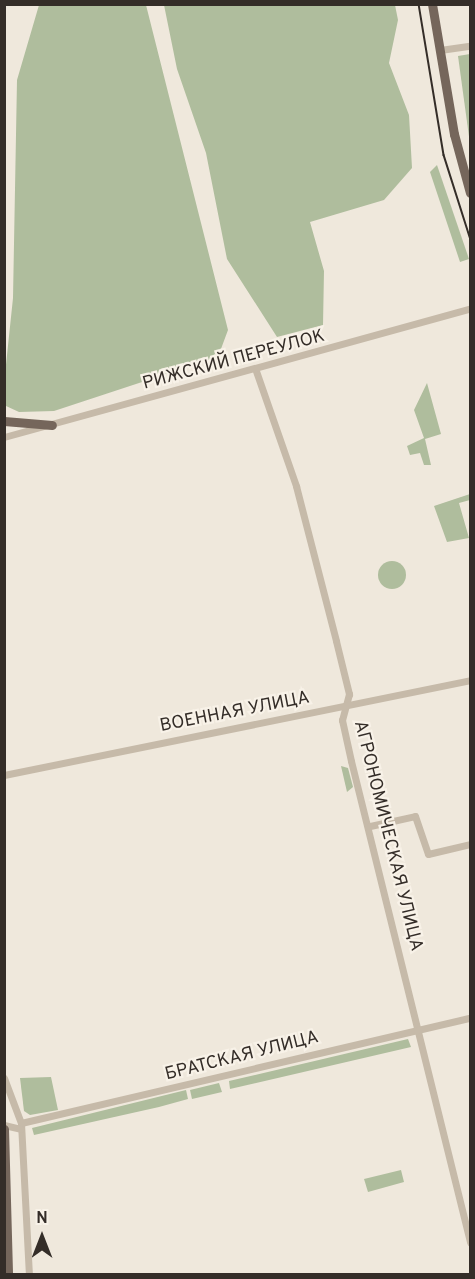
<!DOCTYPE html>
<meta charset="utf-8">
<style>
body{margin:0}
#map{position:relative;width:475px;height:1279px;overflow:hidden;background:#efe8dc;font-family:Overpass,sans-serif}
div>[style]{position:absolute}
.green>*{inset:0;background:#afbd9d}
.round{border-radius:50%}
.minor>*{height:7px;margin:-3.5px;padding:0 3.5px;transform-origin:3.5px;border-radius:3.5px;background:#c6baa9}
.major>*{height:9px;margin:-4.5px;padding:0 4.5px;transform-origin:4.5px;border-radius:4.5px;background:#75665b}
.tram>*{height:1.5px;margin:-0.75px;padding:0 0.75px;transform-origin:0.75px;border-radius:0.75px;background:#342d28}
span{translate:-50% -50%;white-space:nowrap;text-align:center;line-height:1.15;-webkit-text-stroke:4.5px #f8f2e8;paint-order:stroke}
.street-label{font-size:18px;color:#342d28}
.frame{position:absolute;inset:0;border:6px solid #342d28;pointer-events:none}
.north{position:absolute;left:12px;top:1207px;width:60px;height:60px;-webkit-text-stroke:4px #f8f2e8;paint-order:stroke;rotate:0deg;font-size:16px;font-weight:700;line-height:24px;text-align:center;color:#342d28}
.north::after{content:'';display:block;margin:auto;width:21px;height:27px;background:#342d28;clip-path:polygon(50% 0,100% 100%,50% 72%,0 100%)}
</style>
<div id="map">
<div class="green">
<div style="clip-path:polygon(39px 5px,146px 5px,228px 330px,218px 357px,54px 411px,19px 412px,6px 406px,5px 374px,13px 298px,17px 80px)"></div>
<div style="clip-path:polygon(164px 5px,395px 5px,398px 20px,389px 63px,409px 115px,412px 168px,384px 200px,310px 222px,324px 271px,323px 325px,277px 337px,227px 259px,206px 153px,177px 69px)"></div>
<div style="clip-path:polygon(470px 54px,470px 144px,458px 56px)"></div>
<div style="clip-path:polygon(437px 165px,469px 259px,460px 262px,430px 172px)"></div>
<div style="clip-path:polygon(427px 383px,441px 434px,425px 439px,431px 465px,424px 465px,420px 453px,410px 455px,407px 446px,424px 438px,414px 410px)"></div>
<div style="clip-path:polygon(470px 494px,470px 500px,459px 503px,469px 538px,447px 542px,434px 506px)"></div>
<div class="round" style="left:378px;top:561px;width:28px;height:28px"></div>
<div style="clip-path:polygon(341px 766px,348px 768px,353px 787px,347px 792px)"></div>
<div style="clip-path:polygon(408px 1039px,411px 1047px,230px 1089px,229px 1081px)"></div>
<div style="clip-path:polygon(51px 1077px,58px 1110px,30px 1115px,24px 1111px,20px 1078px)"></div>
<div style="clip-path:polygon(219px 1083px,222px 1092px,192px 1099px,190px 1090px)"></div>
<div style="clip-path:polygon(186px 1090px,188px 1099px,159px 1107px,34px 1135px,32px 1128px)"></div>
<div style="clip-path:polygon(401px 1170px,404px 1182px,368px 1192px,364px 1179px)"></div>
</div>
<div class="minor">
<div style="left:440px;top:50px;width:30px;rotate:-8deg"></div>
<div style="left:256px;top:371px;width:122px;rotate:70.8deg"></div>
<div style="left:296px;top:486px;width:160px;rotate:75.5deg"></div>
<div style="left:336px;top:641px;width:55px;rotate:76.2deg"></div>
<div style="left:349px;top:694px;width:27px;rotate:105deg"></div>
<div style="left:342px;top:720px;width:42px;rotate:77.6deg"></div>
<div style="left:351px;top:761px;width:496px;rotate:76.1deg"></div>
<div style="left:4px;top:437px;width:483px;rotate:-15.4deg"></div>
<div style="left:4px;top:775px;width:476px;rotate:-11.5deg"></div>
<div style="left:370px;top:826px;width:46px;rotate:-12.5deg"></div>
<div style="left:415px;top:816px;width:40px;rotate:71.1deg"></div>
<div style="left:428px;top:854px;width:43px;rotate:-13.4deg"></div>
<div style="left:4px;top:1078px;width:48px;rotate:69.3deg"></div>
<div style="left:21px;top:1123px;width:151px;rotate:87deg"></div>
<div style="left:21px;top:1123px;width:461px;rotate:-13.2deg"></div>
<div style="left:4px;top:1125px;width:17px;rotate:13deg"></div>
</div>
<div class="major">
<div style="left:432px;top:4px;width:132px;rotate:80.4deg"></div>
<div style="left:454px;top:134px;width:61px;rotate:74.8deg"></div>
<div style="left:4px;top:421px;width:48px;rotate:4.8deg"></div>
<div style="left:4px;top:1129px;width:145px;rotate:88.4deg"></div>
</div>
<div class="tram">
<div style="left:419px;top:4px;width:153px;rotate:80.6deg"></div>
<div style="left:444px;top:155px;width:86px;rotate:72.4deg"></div>
</div>
<div class="street-label">
<span style="left:234px;top:361px;rotate:-15deg">РИЖСКИЙ ПЕРЕУЛОК</span>
<span style="left:235px;top:713px;rotate:-11deg">ВОЕННАЯ УЛИЦА</span>
<span style="left:387px;top:836px;rotate:76deg">АГРОНОМИЧЕСКАЯ УЛИЦА</span>
<span style="left:242px;top:1057px;rotate:-14deg">БРАТСКАЯ УЛИЦА</span>
</div>
<div class="frame"></div>
<div class="north">N</div>
</div>
